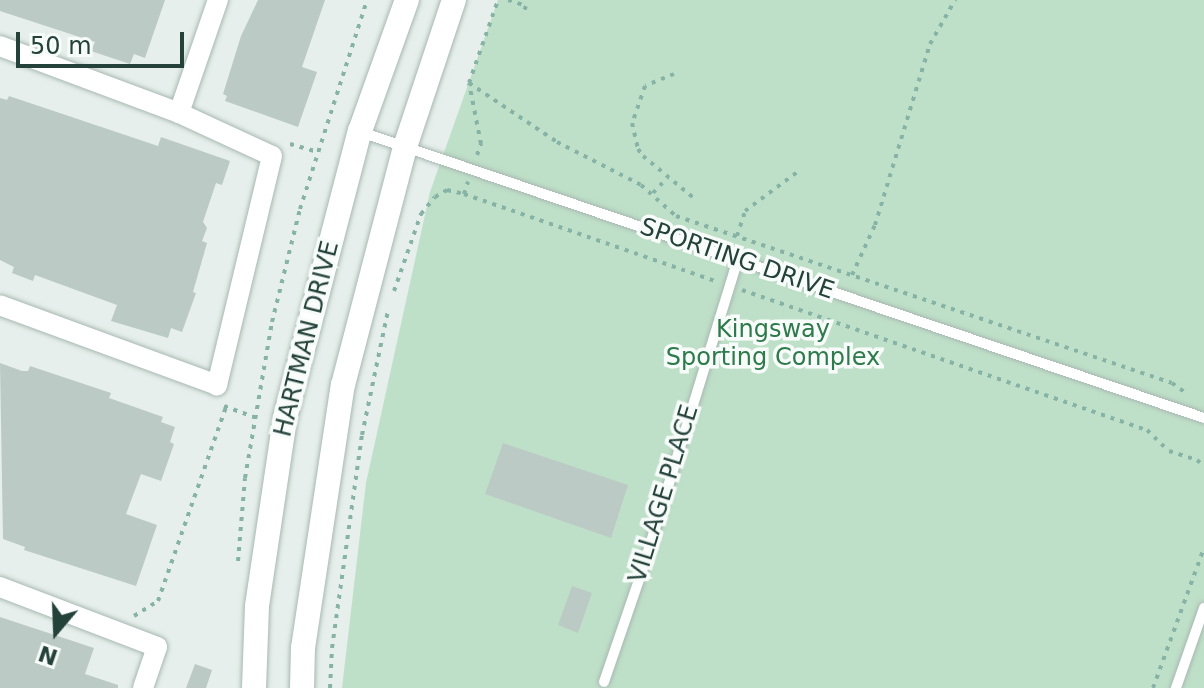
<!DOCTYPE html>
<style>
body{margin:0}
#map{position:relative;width:1204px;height:688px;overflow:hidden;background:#e6efeb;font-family:"DejaVu Sans",sans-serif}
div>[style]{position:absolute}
.green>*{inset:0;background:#bfe0c8}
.building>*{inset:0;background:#bbcac4}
.path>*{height:4px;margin-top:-2px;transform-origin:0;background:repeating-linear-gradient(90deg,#86b3a5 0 4px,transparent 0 10px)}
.roads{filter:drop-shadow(0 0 2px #a8b8b2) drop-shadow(0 0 2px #a8b8b2)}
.service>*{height:10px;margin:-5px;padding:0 5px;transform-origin:5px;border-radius:5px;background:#fff}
.minor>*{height:20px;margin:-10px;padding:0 10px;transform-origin:10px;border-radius:10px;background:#fff}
.secondary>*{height:24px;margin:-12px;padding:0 12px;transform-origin:12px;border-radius:12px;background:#fff}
span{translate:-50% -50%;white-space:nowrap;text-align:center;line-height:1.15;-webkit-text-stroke:7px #f7fbf9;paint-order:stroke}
.street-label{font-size:24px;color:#24423a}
.park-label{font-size:24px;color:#2d7a4b}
.north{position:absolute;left:16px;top:592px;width:80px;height:80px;-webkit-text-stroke:6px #f7fbf9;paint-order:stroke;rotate:199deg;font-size:22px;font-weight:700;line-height:32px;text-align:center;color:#24423a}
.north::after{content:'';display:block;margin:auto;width:28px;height:36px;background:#24423a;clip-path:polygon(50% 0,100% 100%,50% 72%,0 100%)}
.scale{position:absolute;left:16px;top:32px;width:168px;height:36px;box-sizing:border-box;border:4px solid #24423a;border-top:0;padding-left:10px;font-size:24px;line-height:28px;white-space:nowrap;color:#24423a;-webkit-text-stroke:6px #f7fbf9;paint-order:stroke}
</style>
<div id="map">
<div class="green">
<div style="clip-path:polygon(498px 0,1204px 0,1204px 688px,342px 688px,366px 483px,430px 192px)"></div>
</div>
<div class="building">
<div style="clip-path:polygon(0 0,165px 0,145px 58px,134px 54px,130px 64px,91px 51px,95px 42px,0 11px)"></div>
<div style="clip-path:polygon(258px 0,325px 0,302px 67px,317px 72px,298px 127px,225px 101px,227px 96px,223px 94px,241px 36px)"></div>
<div style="clip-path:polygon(9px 96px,158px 146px,161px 137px,230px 161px,222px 185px,216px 183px,203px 222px,207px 228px,202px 241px,207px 243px,193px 292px,196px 293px,182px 332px,171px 328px,168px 338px,111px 321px,117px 305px,35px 275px,33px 281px,12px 273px,14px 267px,0 260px,0 98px,7px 100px)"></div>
<div style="clip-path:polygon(0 363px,22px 371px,28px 371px,30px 366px,111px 393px,109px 398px,163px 417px,161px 422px,175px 427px,170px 442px,174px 444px,161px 481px,141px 474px,126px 514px,157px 525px,136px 586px,24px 550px,25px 547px,3px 539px)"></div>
<div style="clip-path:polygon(503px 443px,628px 485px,611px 538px,485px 494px)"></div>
<div style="clip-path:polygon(572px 586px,592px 593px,578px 633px,558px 625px)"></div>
<div style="clip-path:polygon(0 617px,94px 648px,85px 674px,118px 685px,118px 688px,0 688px)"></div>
<div style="clip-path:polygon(195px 664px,212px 670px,206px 688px,186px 688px)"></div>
</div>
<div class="path">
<div style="left:508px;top:0;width:19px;rotate:18deg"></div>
<div style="left:526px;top:6px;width:9px;rotate:111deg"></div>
<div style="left:674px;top:74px;width:31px;rotate:158deg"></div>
<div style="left:645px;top:86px;width:39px;rotate:109deg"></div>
<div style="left:632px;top:123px;width:27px;rotate:77deg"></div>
<div style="left:638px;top:149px;width:9px;rotate:54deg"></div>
<div style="left:643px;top:156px;width:67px;rotate:39.6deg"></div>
<div style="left:469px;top:83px;width:106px;rotate:33.8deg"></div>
<div style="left:557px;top:142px;width:94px;rotate:27.1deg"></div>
<div style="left:641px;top:185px;width:47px;rotate:41.5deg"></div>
<div style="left:676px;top:216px;width:523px;rotate:18.61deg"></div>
<div style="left:1172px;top:383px;width:19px;rotate:36deg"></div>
<div style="left:290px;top:144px;width:29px;rotate:16deg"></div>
<div style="left:477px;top:155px;width:12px;rotate:-70deg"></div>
<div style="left:481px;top:144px;width:62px;rotate:-101.1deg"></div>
<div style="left:469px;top:83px;width:88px;rotate:-70.7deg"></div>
<div style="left:653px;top:193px;width:21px;rotate:-47deg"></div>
<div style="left:464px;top:194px;width:266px;rotate:19.1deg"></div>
<div style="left:737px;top:236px;width:26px;rotate:-72deg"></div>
<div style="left:745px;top:211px;width:69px;rotate:-36.7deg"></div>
<div style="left:852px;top:275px;width:55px;rotate:-65.3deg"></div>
<div style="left:875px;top:225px;width:189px;rotate:-73.1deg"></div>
<div style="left:930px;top:44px;width:51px;rotate:-60.4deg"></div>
<div style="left:742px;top:290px;width:429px;rotate:19.1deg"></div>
<div style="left:1147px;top:430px;width:30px;rotate:44deg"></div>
<div style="left:1169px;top:451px;width:29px;rotate:18deg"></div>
<div style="left:1197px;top:460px;width:9px;rotate:41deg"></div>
<div style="left:394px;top:291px;width:82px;rotate:-70.7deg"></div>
<div style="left:421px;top:214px;width:22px;rotate:-51deg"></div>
<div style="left:435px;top:197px;width:14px;rotate:-30deg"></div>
<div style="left:447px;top:190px;width:17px;rotate:13deg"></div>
<div style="left:464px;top:194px;width:13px;rotate:-72deg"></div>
<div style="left:224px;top:406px;width:33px;rotate:20deg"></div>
<div style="left:238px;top:561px;width:83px;rotate:-85.2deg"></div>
<div style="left:245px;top:478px;width:158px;rotate:-80.2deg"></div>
<div style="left:272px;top:322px;width:116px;rotate:-76.1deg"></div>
<div style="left:300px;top:209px;width:219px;rotate:-72.2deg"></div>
<div style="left:134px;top:616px;width:28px;rotate:-32deg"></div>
<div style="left:158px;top:601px;width:206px;rotate:-70.7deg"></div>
<div style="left:330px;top:688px;width:40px;rotate:-87.1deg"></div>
<div style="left:332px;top:648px;width:215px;rotate:-82deg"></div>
<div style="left:362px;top:435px;width:127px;rotate:-78.2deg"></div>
<div style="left:1153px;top:688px;width:149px;rotate:-70deg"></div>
</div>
<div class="roads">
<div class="service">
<div style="left:361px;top:132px;width:890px;rotate:18.74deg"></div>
<div style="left:604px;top:682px;width:117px;rotate:-71.1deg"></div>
<div style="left:642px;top:571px;width:326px;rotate:-72.9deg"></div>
<div style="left:1176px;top:688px;width:85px;rotate:-70.7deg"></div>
</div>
<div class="minor">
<div style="left:0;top:46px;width:191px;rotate:20.5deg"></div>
<div style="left:179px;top:113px;width:102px;rotate:24.8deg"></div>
<div style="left:272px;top:156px;width:236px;rotate:103.5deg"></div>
<div style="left:217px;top:385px;width:231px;rotate:-159.8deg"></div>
<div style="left:179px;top:113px;width:120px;rotate:-71deg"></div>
<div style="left:0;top:587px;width:168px;rotate:20.9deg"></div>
<div style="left:157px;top:647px;width:43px;rotate:108.9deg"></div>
</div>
<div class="secondary">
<div style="left:254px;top:688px;width:82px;rotate:-87.9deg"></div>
<div style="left:257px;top:606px;width:190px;rotate:-81.5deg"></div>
<div style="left:285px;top:418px;width:297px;rotate:-75.4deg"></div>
<div style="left:360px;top:131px;width:139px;rotate:-70.3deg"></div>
<div style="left:302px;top:688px;width:40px;rotate:-88.6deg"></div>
<div style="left:303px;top:648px;width:266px;rotate:-81.4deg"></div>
<div style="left:343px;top:385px;width:246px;rotate:-75.4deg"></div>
<div style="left:405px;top:147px;width:155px;rotate:-71.6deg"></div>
</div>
</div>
<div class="street-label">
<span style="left:737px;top:259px;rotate:19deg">SPORTING DRIVE</span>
<span style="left:307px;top:339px;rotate:-76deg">HARTMAN DRIVE</span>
<span style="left:664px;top:494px;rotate:-73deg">VILLAGE PLACE</span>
</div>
<div class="park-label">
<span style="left:773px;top:344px">Kingsway<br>Sporting Complex</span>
</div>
<div class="north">N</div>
<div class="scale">50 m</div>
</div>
